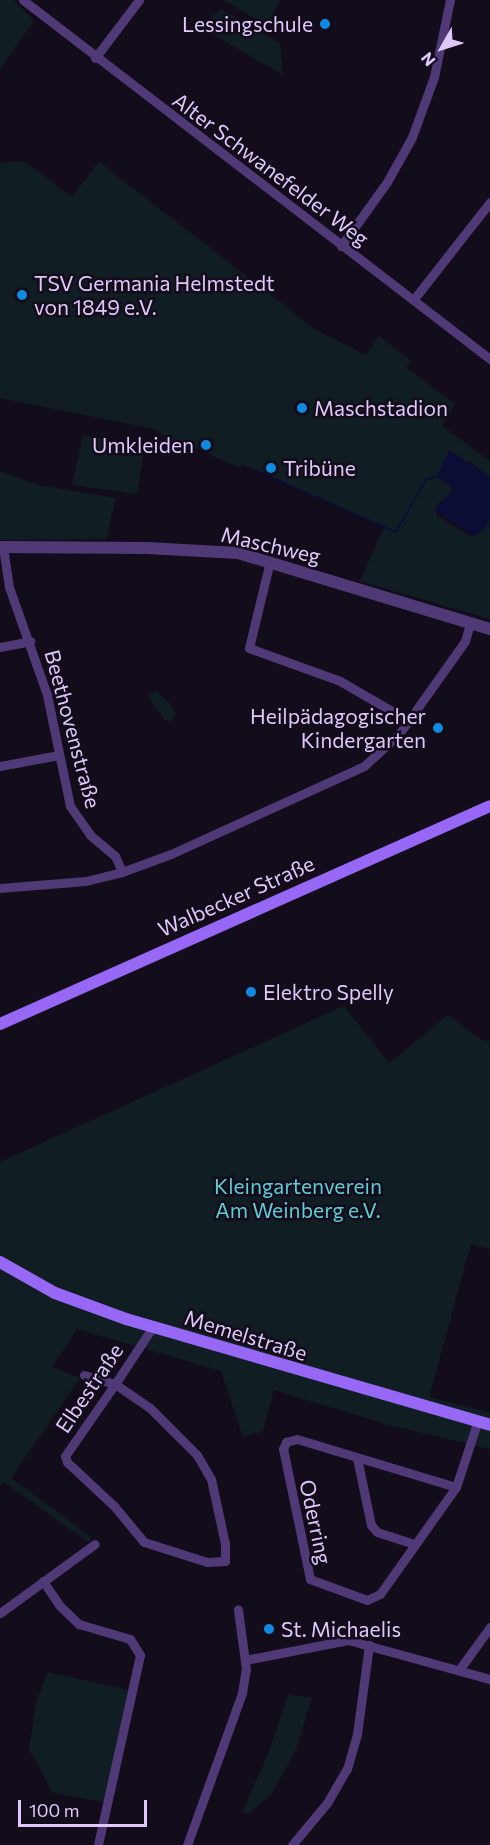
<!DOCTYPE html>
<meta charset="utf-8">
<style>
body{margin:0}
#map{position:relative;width:490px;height:1845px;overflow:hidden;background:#130c1b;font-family:Commissioner,sans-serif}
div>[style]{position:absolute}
.green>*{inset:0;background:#101e24}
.water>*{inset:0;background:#0b0d35}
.stream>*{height:2px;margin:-1px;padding:0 1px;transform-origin:1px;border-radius:1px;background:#0b0d35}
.minor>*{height:9px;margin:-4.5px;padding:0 4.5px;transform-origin:4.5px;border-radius:4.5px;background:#4f3a77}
.tertiary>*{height:12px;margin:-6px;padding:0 6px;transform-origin:6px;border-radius:6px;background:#4f3a77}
.secondary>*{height:12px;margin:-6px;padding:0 6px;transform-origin:6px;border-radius:6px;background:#9767f5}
.dots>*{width:16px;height:16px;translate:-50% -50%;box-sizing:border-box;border:3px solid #130c1b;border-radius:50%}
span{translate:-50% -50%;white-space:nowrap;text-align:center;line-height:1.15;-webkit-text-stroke:5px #130c1b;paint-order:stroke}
.poi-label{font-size:21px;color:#dfc9fc}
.right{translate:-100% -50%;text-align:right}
.left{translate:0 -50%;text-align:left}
.street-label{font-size:21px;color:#dfc9fc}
.park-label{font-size:21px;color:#5bcdd5}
.north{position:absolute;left:412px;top:18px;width:60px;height:60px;-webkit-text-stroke:4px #130c1b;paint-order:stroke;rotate:231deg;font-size:16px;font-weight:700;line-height:24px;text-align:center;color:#dfc9fc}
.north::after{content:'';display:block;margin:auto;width:21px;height:27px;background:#dfc9fc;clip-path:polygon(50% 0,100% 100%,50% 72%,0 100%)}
.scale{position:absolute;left:18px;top:1800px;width:129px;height:27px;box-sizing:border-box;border:3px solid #dfc9fc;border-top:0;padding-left:8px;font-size:18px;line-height:21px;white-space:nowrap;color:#dfc9fc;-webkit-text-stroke:4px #130c1b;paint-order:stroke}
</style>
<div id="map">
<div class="green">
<div style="clip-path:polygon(0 0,13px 0,34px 21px,0 69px)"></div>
<div style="clip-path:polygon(223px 0,280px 0,267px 25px)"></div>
<div style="clip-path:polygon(221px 9px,280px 43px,283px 75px,209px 32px,205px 23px)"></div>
<div style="clip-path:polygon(24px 161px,72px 197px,99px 162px,316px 330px,366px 355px,379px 336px,411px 361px,406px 367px,455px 404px,442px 426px,490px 461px,490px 477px,469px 461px,443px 483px,450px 485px,452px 492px,435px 507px,437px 516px,470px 536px,483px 531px,490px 519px,490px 619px,360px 581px,384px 527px,242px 464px,240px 468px,181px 442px,178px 446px,154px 429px,0 398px,0 163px)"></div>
<div style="clip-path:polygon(83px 435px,120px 441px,120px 446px,144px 452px,137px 494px,72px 485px)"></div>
<div style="clip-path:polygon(0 471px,38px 485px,116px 498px,106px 539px,0 540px)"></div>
<div style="clip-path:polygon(156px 691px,171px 705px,175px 714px,171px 721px,165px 720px,150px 700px,150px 694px)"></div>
<div style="clip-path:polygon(344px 1006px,389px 1063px,448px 1015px,481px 1040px,490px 1041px,490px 1249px,471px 1244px,429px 1397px,490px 1413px,490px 1449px,389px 1425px,274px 1390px,263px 1431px,243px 1437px,221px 1371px,77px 1329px,52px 1367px,80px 1378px,11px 1478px,91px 1537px,88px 1542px,4px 1482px,0 1485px,0 1162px)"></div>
<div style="clip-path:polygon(48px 1672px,128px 1690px,104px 1802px,53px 1793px,29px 1749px,36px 1703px)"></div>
<div style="clip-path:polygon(288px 1695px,312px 1697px,296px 1750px,271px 1795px,248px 1814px,242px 1812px,267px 1757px)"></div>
</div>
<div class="water">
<div style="clip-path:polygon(449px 450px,490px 477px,490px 519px,483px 531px,473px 536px,434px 510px,452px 492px,450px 485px,437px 477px)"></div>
</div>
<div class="stream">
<div style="left:254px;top:470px;width:155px;rotate:23.6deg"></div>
<div style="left:396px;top:532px;width:61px;rotate:-60.5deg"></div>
<div style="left:426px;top:479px;width:11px;rotate:-10deg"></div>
</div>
<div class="minor">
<div style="left:23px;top:0;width:589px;rotate:37.55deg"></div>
<div style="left:95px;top:58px;width:73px;rotate:-52.8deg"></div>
<div style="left:341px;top:246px;width:79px;rotate:-54.3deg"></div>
<div style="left:387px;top:182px;width:51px;rotate:-60.9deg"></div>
<div style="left:412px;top:137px;width:64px;rotate:-69.9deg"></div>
<div style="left:434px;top:77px;width:79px;rotate:-78.3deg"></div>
<div style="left:414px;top:299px;width:123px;rotate:-51.9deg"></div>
<div style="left:3px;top:547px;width:40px;rotate:81.5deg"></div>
<div style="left:9px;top:587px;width:114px;rotate:70.6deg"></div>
<div style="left:47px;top:695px;width:113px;rotate:78.3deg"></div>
<div style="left:70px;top:806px;width:35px;rotate:55deg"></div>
<div style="left:90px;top:835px;width:33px;rotate:40deg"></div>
<div style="left:115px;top:856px;width:17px;rotate:66deg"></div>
<div style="left:270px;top:561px;width:89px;rotate:103.6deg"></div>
<div style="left:249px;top:648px;width:97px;rotate:19.9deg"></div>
<div style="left:340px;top:681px;width:80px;rotate:30.1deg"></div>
<div style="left:0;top:647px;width:31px;rotate:-11deg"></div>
<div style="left:0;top:766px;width:60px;rotate:-10.6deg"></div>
<div style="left:0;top:888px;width:86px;rotate:-4.7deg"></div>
<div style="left:86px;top:881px;width:37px;rotate:-14deg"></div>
<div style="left:122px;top:872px;width:52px;rotate:-20.2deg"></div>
<div style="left:171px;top:854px;width:212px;rotate:-24.5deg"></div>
<div style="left:364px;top:766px;width:47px;rotate:-42.4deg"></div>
<div style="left:399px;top:734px;width:114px;rotate:-54.6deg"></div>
<div style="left:465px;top:641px;width:19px;rotate:-74deg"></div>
<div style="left:84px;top:1375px;width:32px;rotate:16deg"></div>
<div style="left:115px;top:1384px;width:42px;rotate:34.4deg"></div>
<div style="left:150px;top:1408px;width:66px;rotate:45deg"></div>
<div style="left:197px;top:1455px;width:28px;rotate:60deg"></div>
<div style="left:211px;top:1479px;width:66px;rotate:77.8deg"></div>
<div style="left:225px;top:1544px;width:17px;rotate:90deg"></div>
<div style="left:225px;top:1561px;width:18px;rotate:177deg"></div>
<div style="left:207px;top:1562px;width:66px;rotate:-162.4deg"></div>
<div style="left:144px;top:1542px;width:47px;rotate:-129.8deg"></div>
<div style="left:114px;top:1506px;width:64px;rotate:-136.9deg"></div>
<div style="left:67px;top:1462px;width:6px;rotate:-108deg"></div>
<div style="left:65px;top:1456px;width:88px;rotate:-55.2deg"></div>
<div style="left:115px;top:1384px;width:67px;rotate:-56.5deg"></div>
<div style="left:357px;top:1458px;width:68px;rotate:78.2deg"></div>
<div style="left:371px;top:1525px;width:9px;rotate:49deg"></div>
<div style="left:377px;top:1532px;width:39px;rotate:18deg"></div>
<div style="left:456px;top:1487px;width:131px;rotate:125.4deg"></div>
<div style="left:380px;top:1594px;width:14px;rotate:155deg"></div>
<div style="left:367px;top:1600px;width:61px;rotate:-159.8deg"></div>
<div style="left:310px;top:1579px;width:133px;rotate:-101.7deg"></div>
<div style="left:283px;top:1449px;width:8px;rotate:-67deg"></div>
<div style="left:286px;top:1442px;width:11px;rotate:-15deg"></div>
<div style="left:297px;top:1439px;width:166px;rotate:16.8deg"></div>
<div style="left:456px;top:1487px;width:67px;rotate:-71.8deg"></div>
<div style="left:43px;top:1581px;width:29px;rotate:56deg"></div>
<div style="left:59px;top:1605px;width:28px;rotate:44deg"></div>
<div style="left:79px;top:1624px;width:53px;rotate:16.4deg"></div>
<div style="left:130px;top:1639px;width:19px;rotate:58deg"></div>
<div style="left:140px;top:1655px;width:195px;rotate:102.5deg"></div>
<div style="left:0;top:1613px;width:117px;rotate:-36deg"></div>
<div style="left:245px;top:1660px;width:105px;rotate:-11deg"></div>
<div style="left:348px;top:1640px;width:147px;rotate:15.4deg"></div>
<div style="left:459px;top:1670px;width:53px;rotate:-54.2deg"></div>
<div style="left:187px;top:1845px;width:162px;rotate:-70.1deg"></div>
<div style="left:242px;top:1693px;width:24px;rotate:-81deg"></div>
<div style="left:246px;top:1669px;width:60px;rotate:-97.7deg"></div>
<div style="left:292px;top:1845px;width:55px;rotate:-50.2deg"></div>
<div style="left:327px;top:1803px;width:39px;rotate:-60deg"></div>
<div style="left:347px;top:1769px;width:36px;rotate:-74deg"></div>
<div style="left:357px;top:1734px;width:90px;rotate:-82.3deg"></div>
</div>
<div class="tertiary">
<div style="left:0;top:547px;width:146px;rotate:0.4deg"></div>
<div style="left:146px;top:548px;width:92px;rotate:3.1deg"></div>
<div style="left:238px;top:553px;width:263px;rotate:16.8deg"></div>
</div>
<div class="secondary">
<div style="left:0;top:1024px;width:536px;rotate:-23.98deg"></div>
<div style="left:0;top:1262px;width:63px;rotate:29.4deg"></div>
<div style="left:55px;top:1293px;width:76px;rotate:20.1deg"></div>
<div style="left:126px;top:1319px;width:379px;rotate:16.2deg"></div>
</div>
<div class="dots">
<div style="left:325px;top:24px;background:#0e8ae2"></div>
<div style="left:22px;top:295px;background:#0e8ae2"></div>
<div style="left:302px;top:408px;background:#0e8ae2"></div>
<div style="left:206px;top:445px;background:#0e8ae2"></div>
<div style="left:271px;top:468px;background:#0e8ae2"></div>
<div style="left:438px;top:728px;background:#0e8ae2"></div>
<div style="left:251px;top:992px;background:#0e8ae2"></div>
<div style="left:269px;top:1629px;background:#0e8ae2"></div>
</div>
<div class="poi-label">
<span class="right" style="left:313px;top:24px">Lessingschule</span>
<span class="left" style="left:34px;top:295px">TSV Germania Helmstedt<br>von 1849 e.V.</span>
<span class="left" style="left:314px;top:408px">Maschstadion</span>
<span class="right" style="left:194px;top:445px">Umkleiden</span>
<span class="left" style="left:283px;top:468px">Tribüne</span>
<span class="right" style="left:426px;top:728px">Heilpädagogischer<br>Kindergarten</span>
<span class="left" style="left:263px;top:992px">Elektro Spelly</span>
<span class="left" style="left:281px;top:1629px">St. Michaelis</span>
</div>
<div class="street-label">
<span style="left:271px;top:169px;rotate:37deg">Alter Schwanefelder Weg</span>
<span style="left:271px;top:545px;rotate:13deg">Maschweg</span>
<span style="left:73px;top:729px;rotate:75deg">Beethovenstraße</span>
<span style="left:236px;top:896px;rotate:-24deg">Walbecker Straße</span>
<span style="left:246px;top:1335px;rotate:17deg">Memelstraße</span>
<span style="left:89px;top:1388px;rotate:-56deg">Elbestraße</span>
<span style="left:316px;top:1522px;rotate:78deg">Oderring</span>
</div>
<div class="park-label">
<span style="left:298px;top:1198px">Kleingartenverein<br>Am Weinberg e.V.</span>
</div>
<div class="north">N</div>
<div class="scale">100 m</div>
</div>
